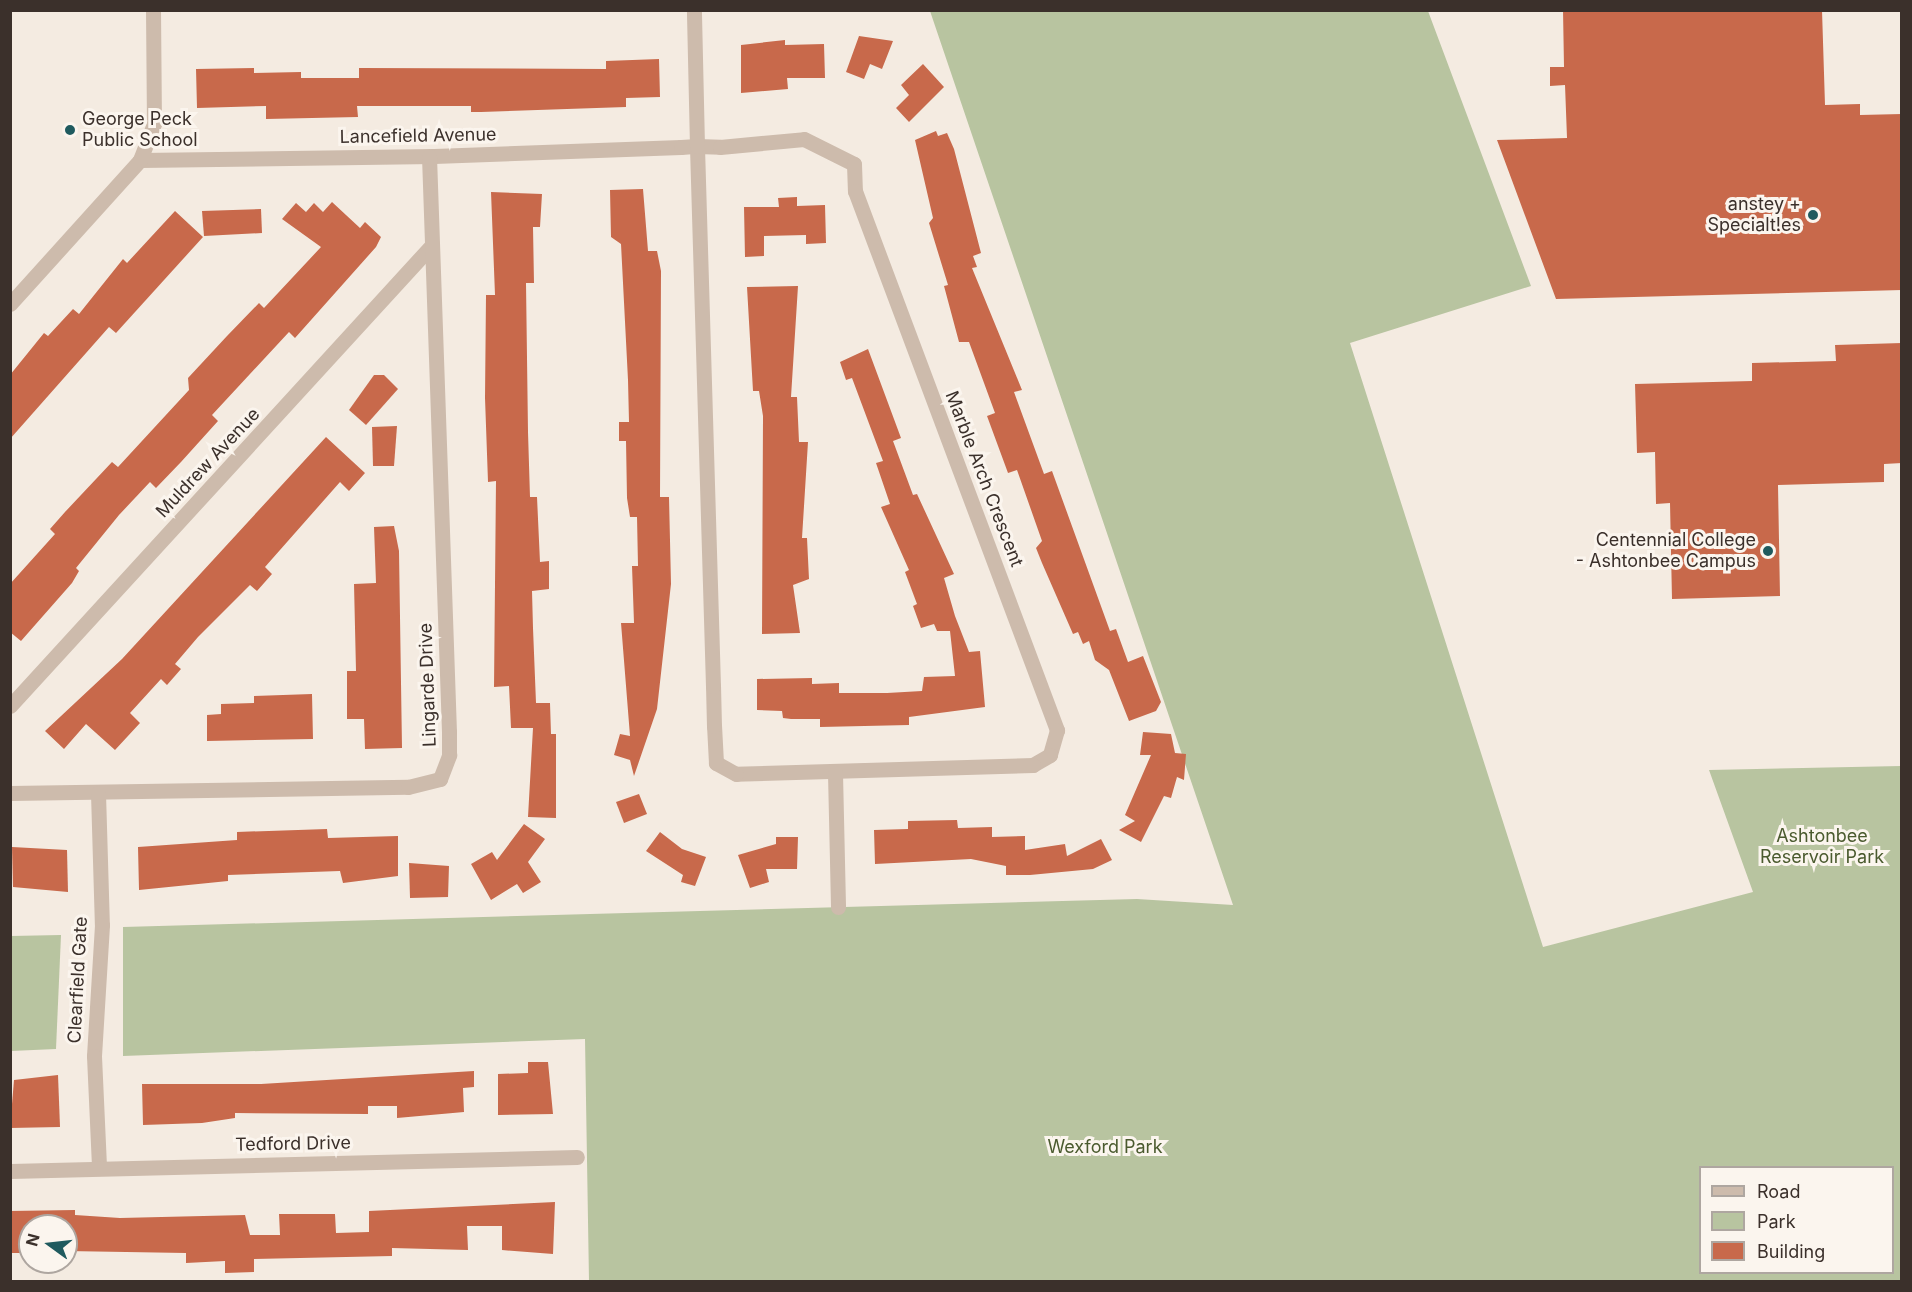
<!DOCTYPE html>
<style>
body{margin:0}
#map{position:relative;width:1912px;height:1292px;overflow:hidden;background:#f4ebe1;font-family:Inter,sans-serif}
div>[style]{position:absolute}
.green>*{inset:0;background:#b8c4a0}
.building>*{inset:0;background:#c8694b}
.minor>*{height:15px;margin:-7.5px;padding:0 7.5px;transform-origin:7.5px;border-radius:7.5px;background:#cdbbac}
.dots>*{width:16px;height:16px;translate:-50% -50%;box-sizing:border-box;border:3px solid #fbf5ee;border-radius:50%}
span{translate:-50% -50%;white-space:nowrap;text-align:center;line-height:1.15;-webkit-text-stroke:6px #fbf5ee;paint-order:stroke}
.poi-label{font-size:18px;color:#3b302b}
.left{translate:0 -50%;text-align:left}
.right{translate:-100% -50%;text-align:right}
.street-label{font-size:18px;color:#3b302b}
.park-label{font-size:18px;color:#4a5a2e}
.frame{position:absolute;inset:0;border:12px solid #3b302b;pointer-events:none}
.legend{position:absolute;left:1699px;top:1166px;width:195px;height:108px;box-sizing:border-box;background:#fbf5ee;border:2px solid #aea6a0;margin:0;padding:8px 10px;list-style:none;font-size:18px;color:#3b302b}
.legend li{display:flex;align-items:center;gap:12px;height:30px}
.legend b{width:30px;border:2px solid #aea6a0}
.north{position:absolute;left:18px;top:1214px;width:60px;height:60px;box-sizing:border-box;background:#fbf5ee;border:2px solid #aea6a0;border-radius:50%;rotate:285deg;font-size:16px;font-weight:700;line-height:24px;text-align:center;color:#3b302b}
.north::after{content:'';display:block;margin:auto;width:21px;height:27px;background:#1f5a5e;clip-path:polygon(50% 0,100% 100%,50% 72%,0 100%)}
</style>
<div id="map">
<div class="green">
<div style="clip-path:polygon(evenodd,930px 11px,1428px 11px,1531px 286px,1350px 343px,1543px 947px,1753px 892px,1709px 770px,1901px 766px,1901px 1281px,589px 1281px,585px 1039px,123px 1056px,123px 927px,1137px 899px,1233px 905px,930px 11px,1700px 1168px,1892px 1168px,1892px 1272px,1700px 1272px,1700px 1168px)"></div>
<div style="clip-path:polygon(61px 935px,56px 1049px,11px 1051px,11px 936px)"></div>
</div>
<div class="building">
<div style="clip-path:polygon(1563px 10px,1822px 10px,1825px 105px,1860px 104px,1860px 115px,1902px 114px,1902px 290px,1556px 299px,1497px 140px,1567px 138px,1565px 85px,1550px 86px,1550px 67px,1564px 67px)"></div>
<div style="clip-path:polygon(859px 36px,893px 41px,882px 69px,870px 64px,864px 79px,846px 72px)"></div>
<div style="clip-path:polygon(785px 40px,785px 45px,824px 44px,825px 78px,787px 78px,788px 89px,741px 93px,741px 45px)"></div>
<div style="clip-path:polygon(659px 59px,660px 97px,626px 98px,626px 107px,481px 112px,471px 112px,471px 106px,357px 106px,358px 117px,266px 119px,266px 106px,197px 108px,196px 69px,254px 68px,254px 73px,301px 72px,301px 78px,359px 78px,359px 68px,606px 69px,606px 61px)"></div>
<div style="clip-path:polygon(923px 64px,944px 87px,909px 122px,896px 108px,909px 95px,901px 85px)"></div>
<div style="clip-path:polygon(936px 131px,938px 136px,947px 133px,954px 149px,981px 253px,973px 256px,977px 267px,972px 268px,1022px 390px,1014px 392px,1044px 474px,1052px 471px,1110px 631px,1116px 629px,1128px 662px,1143px 656px,1161px 702px,1156px 711px,1129px 721px,1109px 670px,1095px 660px,1089px 641px,1083px 644px,1078px 632px,1073px 634px,1042px 563px,1036px 548px,1042px 541px,1017px 470px,1008px 473px,987px 416px,995px 413px,969px 342px,959px 342px,944px 286px,948px 285px,929px 223px,933px 218px,915px 140px)"></div>
<div style="clip-path:polygon(643px 189px,648px 251px,657px 251px,661px 271px,660px 497px,669px 497px,671px 584px,657px 709px,634px 776px,630px 760px,614px 755px,620px 734px,630px 736px,621px 623px,634px 623px,632px 566px,638px 566px,637px 517px,630px 517px,627px 498px,626px 441px,619px 441px,619px 422px,629px 422px,628px 380px,621px 244px,611px 237px,610px 190px)"></div>
<div style="clip-path:polygon(491px 192px,542px 194px,540px 227px,533px 227px,534px 283px,526px 283px,528px 432px,530px 497px,537px 497px,540px 562px,549px 561px,549px 589px,532px 591px,533px 628px,536px 703px,550px 703px,551px 734px,556px 734px,556px 818px,528px 817px,533px 728px,511px 728px,509px 686px,494px 687px,496px 481px,488px 482px,485px 398px,486px 295px,495px 295px)"></div>
<div style="clip-path:polygon(797px 197px,797px 206px,825px 205px,826px 243px,806px 244px,806px 235px,764px 236px,764px 256px,745px 257px,744px 207px,779px 207px,778px 198px)"></div>
<div style="clip-path:polygon(332px 202px,360px 228px,365px 222px,381px 237px,376px 247px,295px 338px,289px 332px,212px 415px,218px 421px,181px 462px,156px 488px,150px 482px,119px 515px,76px 568px,79px 571px,72px 583px,21px 641px,10px 632px,10px 584px,55px 534px,50px 529px,65px 512px,112px 462px,118px 467px,189px 390px,188px 378px,227px 336px,259px 303px,264px 308px,321px 247px,282px 219px,296px 203px,306px 212px,314px 203px,323px 212px)"></div>
<div style="clip-path:polygon(261px 209px,262px 233px,204px 236px,202px 211px)"></div>
<div style="clip-path:polygon(175px 211px,203px 237px,116px 333px,109px 327px,10px 439px,10px 375px,44px 333px,48px 336px,73px 309px,79px 314px,123px 259px,127px 263px)"></div>
<div style="clip-path:polygon(798px 286px,791px 397px,797px 397px,799px 442px,808px 442px,802px 538px,807px 538px,809px 579px,793px 585px,800px 633px,762px 634px,763px 416px,759px 391px,753px 391px,747px 287px)"></div>
<div style="clip-path:polygon(1902px 343px,1902px 463px,1884px 464px,1884px 482px,1778px 485px,1780px 596px,1672px 599px,1670px 503px,1656px 504px,1655px 452px,1637px 453px,1635px 384px,1752px 381px,1752px 363px,1836px 361px,1835px 345px)"></div>
<div style="clip-path:polygon(868px 349px,901px 438px,893px 441px,913px 495px,917px 494px,954px 574px,944px 578px,955px 616px,969px 652px,980px 651px,985px 707px,909px 717px,909px 725px,820px 727px,820px 719px,791px 719px,783px 718px,782px 711px,757px 710px,757px 679px,812px 678px,812px 684px,839px 683px,839px 693px,887px 693px,922px 691px,924px 677px,955px 676px,950px 631px,937px 631px,934px 624px,921px 628px,913px 606px,917px 604px,905px 572px,909px 570px,881px 507px,890px 504px,876px 463px,883px 461px,852px 378px,846px 380px,840px 362px)"></div>
<div style="clip-path:polygon(374px 375px,384px 375px,398px 389px,366px 425px,349px 410px)"></div>
<div style="clip-path:polygon(397px 426px,394px 466px,373px 466px,372px 427px)"></div>
<div style="clip-path:polygon(326px 437px,365px 473px,349px 491px,340px 482px,265px 567px,272px 574px,257px 591px,250px 585px,198px 637px,175px 664px,181px 669px,167px 685px,161px 679px,130px 713px,140px 723px,115px 750px,86px 724px,64px 749px,45px 731px,122px 659px)"></div>
<div style="clip-path:polygon(394px 526px,399px 551px,402px 748px,365px 749px,364px 719px,347px 719px,347px 671px,356px 671px,354px 584px,376px 583px,374px 527px)"></div>
<div style="clip-path:polygon(312px 694px,313px 739px,207px 741px,207px 715px,221px 714px,221px 704px,254px 703px,254px 696px)"></div>
<div style="clip-path:polygon(1143px 732px,1171px 734px,1175px 753px,1186px 754px,1184px 780px,1177px 777px,1171px 798px,1164px 796px,1141px 842px,1119px 830px,1135px 821px,1125px 815px,1151px 755px,1140px 755px)"></div>
<div style="clip-path:polygon(639px 794px,647px 814px,624px 823px,616px 802px)"></div>
<div style="clip-path:polygon(957px 820px,958px 828px,992px 827px,992px 837px,1025px 836px,1025px 850px,1065px 844px,1067px 856px,1101px 839px,1112px 860px,1093px 869px,1030px 875px,1006px 875px,1006px 866px,971px 859px,875px 864px,874px 830px,908px 829px,908px 821px)"></div>
<div style="clip-path:polygon(524px 824px,545px 839px,528px 862px,541px 882px,523px 893px,517px 884px,491px 900px,471px 864px,492px 852px,497px 860px)"></div>
<div style="clip-path:polygon(327px 829px,328px 838px,398px 836px,398px 876px,343px 883px,340px 871px,228px 875px,228px 881px,139px 890px,138px 847px,237px 840px,237px 832px)"></div>
<div style="clip-path:polygon(660px 832px,682px 849px,706px 857px,695px 886px,681px 882px,683px 875px,646px 851px)"></div>
<div style="clip-path:polygon(776px 837px,798px 837px,797px 869px,766px 869px,769px 882px,750px 888px,738px 855px,776px 844px)"></div>
<div style="clip-path:polygon(12px 847px,67px 850px,68px 892px,13px 887px)"></div>
<div style="clip-path:polygon(409px 863px,449px 866px,448px 897px,410px 898px)"></div>
<div style="clip-path:polygon(528px 1062px,548px 1062px,553px 1114px,498px 1115px,498px 1074px,528px 1073px)"></div>
<div style="clip-path:polygon(474px 1071px,474px 1087px,463px 1088px,464px 1112px,397px 1118px,397px 1106px,368px 1106px,368px 1114px,235px 1113px,235px 1118px,202px 1123px,143px 1125px,142px 1084px,261px 1084px)"></div>
<div style="clip-path:polygon(58px 1075px,60px 1127px,10px 1128px,14px 1080px)"></div>
<div style="clip-path:polygon(555px 1202px,553px 1254px,502px 1250px,502px 1226px,467px 1226px,468px 1250px,392px 1248px,392px 1256px,254px 1259px,254px 1272px,225px 1273px,225px 1261px,186px 1263px,186px 1253px,66px 1251px,66px 1226px,30px 1226px,30px 1253px,10px 1253px,10px 1211px,75px 1210px,75px 1215px,120px 1218px,245px 1215px,250px 1235px,280px 1235px,279px 1214px,335px 1214px,336px 1233px,369px 1232px,369px 1211px)"></div>
</div>
<div class="minor">
<div style="left:140px;top:160px;width:294px;rotate:-0.8deg"></div>
<div style="left:434px;top:156px;width:247px;rotate:-2.1deg"></div>
<div style="left:681px;top:147px;width:16px;rotate:-4deg"></div>
<div style="left:697px;top:146px;width:23px;rotate:2deg"></div>
<div style="left:720px;top:147px;width:84px;rotate:-5.4deg"></div>
<div style="left:804px;top:139px;width:56px;rotate:26.6deg"></div>
<div style="left:854px;top:164px;width:27px;rotate:88deg"></div>
<div style="left:855px;top:191px;width:576px;rotate:69.46deg"></div>
<div style="left:1057px;top:730px;width:26px;rotate:106deg"></div>
<div style="left:1050px;top:755px;width:20px;rotate:150deg"></div>
<div style="left:1033px;top:765px;width:297px;rotate:178.3deg"></div>
<div style="left:736px;top:774px;width:23px;rotate:-151deg"></div>
<div style="left:716px;top:763px;width:37px;rotate:-93deg"></div>
<div style="left:714px;top:726px;width:40px;rotate:-91.4deg"></div>
<div style="left:713px;top:686px;width:540px;rotate:-91.7deg"></div>
<div style="left:697px;top:146px;width:136px;rotate:-91.3deg"></div>
<div style="left:10px;top:304px;width:194px;rotate:-47.9deg"></div>
<div style="left:140px;top:160px;width:39px;rotate:-69deg"></div>
<div style="left:154px;top:124px;width:114px;rotate:-90.5deg"></div>
<div style="left:10px;top:706px;width:625px;rotate:-47.53deg"></div>
<div style="left:835px;top:773px;width:134px;rotate:88.7deg"></div>
<div style="left:10px;top:793px;width:398px;rotate:-0.9deg"></div>
<div style="left:408px;top:787px;width:33px;rotate:-14deg"></div>
<div style="left:440px;top:779px;width:26px;rotate:-69deg"></div>
<div style="left:449px;top:755px;width:23px;rotate:-90deg"></div>
<div style="left:449px;top:732px;width:576px;rotate:-91.99deg"></div>
<div style="left:98px;top:793px;width:132px;rotate:88.3deg"></div>
<div style="left:102px;top:925px;width:131px;rotate:93.5deg"></div>
<div style="left:94px;top:1056px;width:112px;rotate:87.4deg"></div>
<div style="left:10px;top:1171px;width:567px;rotate:-1.41deg"></div>
</div>
<div class="dots">
<div style="left:70px;top:130px;background:#1f5a5e"></div>
<div style="left:1813px;top:215px;background:#1f5a5e"></div>
<div style="left:1768px;top:551px;background:#1f5a5e"></div>
</div>
<div class="poi-label">
<span class="left" style="left:82px;top:130px">George Peck<br>Public School</span>
<span class="right" style="left:1801px;top:215px">anstey +<br>Specialt!es</span>
<span class="right" style="left:1756px;top:551px">Centennial College<br>- Ashtonbee Campus</span>
</div>
<div class="street-label">
<span style="left:418px;top:136px;rotate:-1deg">Lancefield Avenue</span>
<span style="left:208px;top:463px;rotate:-47deg">Muldrew Avenue</span>
<span style="left:984px;top:479px;rotate:69deg">Marble Arch Crescent</span>
<span style="left:428px;top:685px;rotate:-92deg">Lingarde Drive</span>
<span style="left:78px;top:980px;rotate:-87deg">Clearfield Gate</span>
<span style="left:293px;top:1144px;rotate:-1deg">Tedford Drive</span>
</div>
<div class="park-label">
<span style="left:1822px;top:847px">Ashtonbee<br>Reservoir Park</span>
<span style="left:1105px;top:1147px">Wexford Park</span>
</div>
<div class="frame"></div>
<ul class="legend">
<li><b style="height:8px;background:#cdbbac"></b>Road</li>
<li><b style="height:16px;background:#b8c4a0"></b>Park</li>
<li><b style="height:16px;background:#c8694b"></b>Building</li>
</ul>
<div class="north">N</div>
</div>
